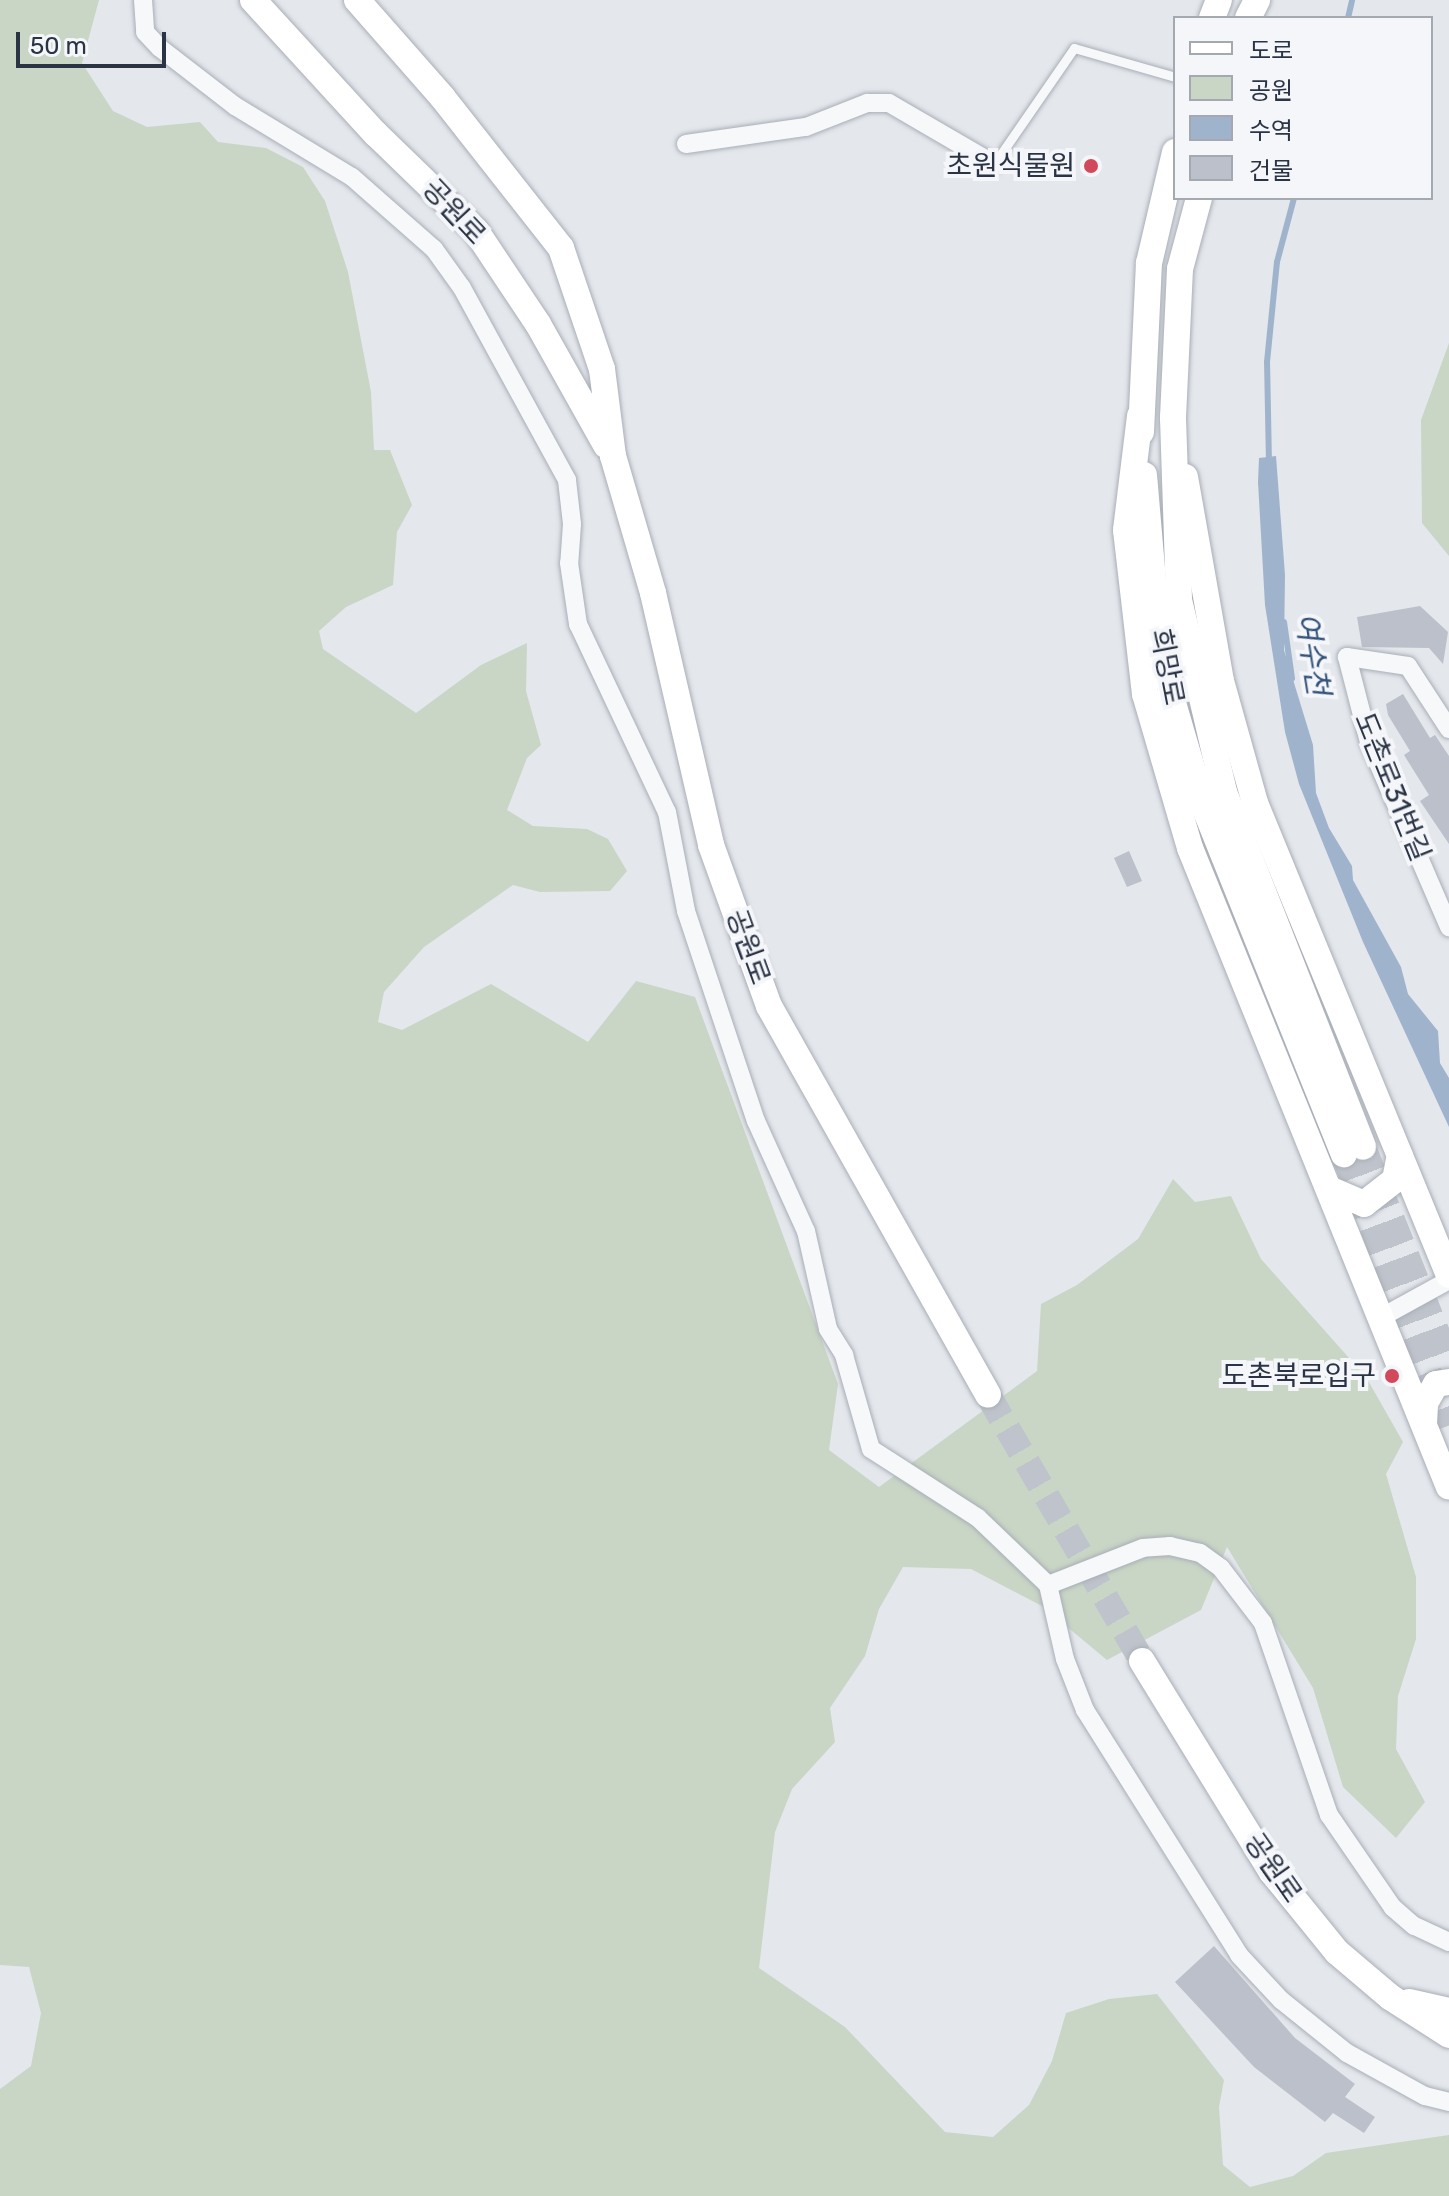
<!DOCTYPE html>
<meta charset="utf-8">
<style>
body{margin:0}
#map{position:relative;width:1449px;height:2196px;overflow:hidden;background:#e4e7ec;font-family:Rubik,"Noto Sans KR",sans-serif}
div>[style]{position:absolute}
.green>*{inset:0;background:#c9d6c5}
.water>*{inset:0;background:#9fb4cc}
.stream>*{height:6px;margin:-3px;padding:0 3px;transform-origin:3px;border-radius:3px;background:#9fb4cc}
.building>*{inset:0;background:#bbc0ca}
.secondary-tunnel>*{height:26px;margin-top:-13px;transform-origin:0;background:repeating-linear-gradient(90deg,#bfc3cb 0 26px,transparent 0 39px)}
.roads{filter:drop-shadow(0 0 2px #a9aeb7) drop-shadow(0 0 2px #a9aeb7)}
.lane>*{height:9px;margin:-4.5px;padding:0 4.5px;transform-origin:4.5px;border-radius:4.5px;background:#f7f8fa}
.street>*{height:18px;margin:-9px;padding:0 9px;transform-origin:9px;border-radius:9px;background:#f7f8fa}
.secondary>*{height:26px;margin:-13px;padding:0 13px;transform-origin:13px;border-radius:13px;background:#fff}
.dots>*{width:22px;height:22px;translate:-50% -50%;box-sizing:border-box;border:4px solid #f4f6f9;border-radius:50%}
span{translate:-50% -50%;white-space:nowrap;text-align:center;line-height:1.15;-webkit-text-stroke:8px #f4f6f9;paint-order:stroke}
.poi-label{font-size:28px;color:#2b3445}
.right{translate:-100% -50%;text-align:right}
.street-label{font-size:28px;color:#2b3445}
.water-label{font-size:30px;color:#34527a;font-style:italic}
.legend{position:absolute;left:1173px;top:16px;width:260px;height:184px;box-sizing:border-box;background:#f4f6f9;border:2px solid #a4a8b1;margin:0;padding:10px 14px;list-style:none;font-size:24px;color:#2b3445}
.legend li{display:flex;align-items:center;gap:16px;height:40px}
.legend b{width:40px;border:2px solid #a4a8b1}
.scale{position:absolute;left:16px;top:32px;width:150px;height:36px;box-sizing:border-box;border:4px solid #2b3445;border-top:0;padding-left:10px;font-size:24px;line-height:28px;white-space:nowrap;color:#2b3445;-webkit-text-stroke:6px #f4f6f9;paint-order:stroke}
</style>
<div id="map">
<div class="green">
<div style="clip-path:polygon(0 0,99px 0,82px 63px,113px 111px,147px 127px,200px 122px,218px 142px,266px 148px,303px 167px,325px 201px,348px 272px,371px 392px,374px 450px,390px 450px,412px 505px,397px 532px,393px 585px,346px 607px,319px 631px,323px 649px,416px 713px,481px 665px,527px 643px,526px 691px,541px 745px,527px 758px,507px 810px,533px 826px,587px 829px,608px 839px,627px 871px,610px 891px,540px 892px,513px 885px,424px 947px,384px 992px,378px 1022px,402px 1030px,491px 984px,588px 1042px,636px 981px,695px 997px,838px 1384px,829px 1450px,879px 1487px,1037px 1371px,1041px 1304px,1077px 1285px,1138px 1239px,1173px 1179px,1195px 1202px,1231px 1196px,1261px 1259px,1366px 1377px,1403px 1442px,1386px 1474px,1416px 1577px,1416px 1639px,1398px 1696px,1396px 1749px,1425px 1802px,1396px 1838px,1343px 1787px,1313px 1688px,1227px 1547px,1201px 1610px,1107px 1660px,1042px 1606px,971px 1569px,903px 1567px,879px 1609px,865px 1656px,830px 1708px,835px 1742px,792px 1789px,775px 1832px,759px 1968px,845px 2027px,945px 2132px,993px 2137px,1029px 2105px,1052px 2061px,1066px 2013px,1109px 1999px,1157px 1994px,1224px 2080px,1219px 2107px,1223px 2165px,1250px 2187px,1293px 2176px,1326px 2153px,1449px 2135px,1449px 2196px,0 2196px,0 2089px,31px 2066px,41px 2013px,29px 1967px,0 1965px)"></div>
<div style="clip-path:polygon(1449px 343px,1449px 556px,1422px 523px,1421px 420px)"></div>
</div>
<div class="water">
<div style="clip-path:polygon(1276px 456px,1285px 575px,1284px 650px,1313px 745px,1316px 793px,1329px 828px,1352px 866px,1353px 880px,1401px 967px,1408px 994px,1438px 1031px,1440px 1063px,1449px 1078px,1449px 1127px,1363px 942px,1299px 784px,1285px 732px,1265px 605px,1258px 482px,1259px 458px)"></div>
</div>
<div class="stream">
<div style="left:1348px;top:18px;width:18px;rotate:-77deg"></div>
<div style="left:1269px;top:464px;width:102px;rotate:-91.1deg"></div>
<div style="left:1267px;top:362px;width:100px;rotate:-84.3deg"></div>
<div style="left:1277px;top:262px;width:66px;rotate:-75.1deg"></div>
<div style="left:1284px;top:622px;width:57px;rotate:81.9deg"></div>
</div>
<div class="building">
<div style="clip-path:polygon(1420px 606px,1448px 632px,1443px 664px,1429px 648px,1362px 647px,1357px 617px)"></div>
<div style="clip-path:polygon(1403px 694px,1430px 738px,1435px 735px,1449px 756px,1449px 844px,1420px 801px,1429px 795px,1404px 755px,1410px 751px,1388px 715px,1386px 704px)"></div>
<div style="clip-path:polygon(1129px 851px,1142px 881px,1127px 887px,1114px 858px)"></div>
<div style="clip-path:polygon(1214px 1946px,1295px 2038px,1355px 2084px,1345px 2097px,1375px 2117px,1364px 2133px,1333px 2113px,1325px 2122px,1254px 2067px,1175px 1982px)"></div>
</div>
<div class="secondary-tunnel">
<div style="left:1363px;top:1147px;width:232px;rotate:68.3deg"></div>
<div style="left:1344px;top:1154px;width:291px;rotate:68.8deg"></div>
<div style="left:988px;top:1395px;width:307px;rotate:59.9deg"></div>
</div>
<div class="roads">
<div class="lane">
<div style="left:994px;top:164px;width:141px;rotate:-55.4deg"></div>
<div style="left:1074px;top:48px;width:105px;rotate:16deg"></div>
</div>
<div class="street">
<div style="left:143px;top:0;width:32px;rotate:86deg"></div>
<div style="left:145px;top:32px;width:22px;rotate:47deg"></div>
<div style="left:160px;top:48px;width:95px;rotate:37.7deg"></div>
<div style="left:235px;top:106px;width:137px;rotate:31.3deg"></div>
<div style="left:352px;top:177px;width:109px;rotate:41.3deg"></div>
<div style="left:434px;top:249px;width:48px;rotate:54.3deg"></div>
<div style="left:462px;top:288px;width:219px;rotate:61.3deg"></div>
<div style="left:567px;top:480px;width:44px;rotate:83.5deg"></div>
<div style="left:572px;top:524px;width:39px;rotate:94deg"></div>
<div style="left:569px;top:563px;width:62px;rotate:81.6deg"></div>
<div style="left:578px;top:624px;width:208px;rotate:64.7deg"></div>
<div style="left:667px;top:812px;width:101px;rotate:79.1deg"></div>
<div style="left:686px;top:911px;width:221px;rotate:71.6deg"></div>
<div style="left:756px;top:1121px;width:121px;rotate:65.6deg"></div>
<div style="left:806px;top:1231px;width:100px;rotate:77.3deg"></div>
<div style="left:828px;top:1329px;width:31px;rotate:58deg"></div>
<div style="left:844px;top:1355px;width:98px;rotate:74deg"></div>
<div style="left:871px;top:1449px;width:127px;rotate:32.8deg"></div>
<div style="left:978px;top:1518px;width:97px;rotate:43.7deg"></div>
<div style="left:686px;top:144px;width:121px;rotate:-8.1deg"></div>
<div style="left:806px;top:127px;width:66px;rotate:-21.5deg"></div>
<div style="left:867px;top:103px;width:22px"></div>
<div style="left:889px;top:103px;width:121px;rotate:30.2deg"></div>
<div style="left:1449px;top:729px;width:75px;rotate:-123.1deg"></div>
<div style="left:1408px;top:666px;width:62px;rotate:-171.6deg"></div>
<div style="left:1347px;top:657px;width:88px;rotate:75.5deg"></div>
<div style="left:1369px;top:742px;width:202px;rotate:66.6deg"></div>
<div style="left:1380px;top:1318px;width:79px;rotate:-28.8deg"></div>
<div style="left:1449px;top:1942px;width:38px;rotate:-155deg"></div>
<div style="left:1414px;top:1926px;width:28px;rotate:-139deg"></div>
<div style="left:1393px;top:1908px;width:113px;rotate:-124.5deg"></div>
<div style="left:1329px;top:1815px;width:203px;rotate:-109deg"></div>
<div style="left:1263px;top:1623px;width:69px;rotate:-127.4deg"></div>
<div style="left:1221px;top:1568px;width:26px;rotate:-144deg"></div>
<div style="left:1200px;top:1553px;width:31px;rotate:-167deg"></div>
<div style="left:1170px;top:1546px;width:27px;rotate:176deg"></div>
<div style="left:1143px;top:1548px;width:102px;rotate:158.7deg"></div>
<div style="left:1048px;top:1585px;width:76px;rotate:77.1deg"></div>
<div style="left:1065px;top:1659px;width:55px;rotate:68.6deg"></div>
<div style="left:1085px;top:1710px;width:289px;rotate:57.8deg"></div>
<div style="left:1239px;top:1955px;width:62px;rotate:47deg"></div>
<div style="left:1281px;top:2000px;width:85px;rotate:38.8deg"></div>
<div style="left:1347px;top:2053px;width:89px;rotate:28.9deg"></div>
<div style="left:1425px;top:2096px;width:25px;rotate:14deg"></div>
</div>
<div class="secondary">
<div style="left:253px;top:0;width:182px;rotate:47.5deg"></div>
<div style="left:376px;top:134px;width:139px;rotate:44.1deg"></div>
<div style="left:476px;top:231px;width:112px;rotate:56.3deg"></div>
<div style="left:538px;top:324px;width:139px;rotate:60.7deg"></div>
<div style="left:357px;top:0;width:130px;rotate:48.7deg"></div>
<div style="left:443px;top:98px;width:191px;rotate:51.8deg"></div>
<div style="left:561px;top:248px;width:128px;rotate:71.3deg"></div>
<div style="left:602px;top:369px;width:88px;rotate:82.8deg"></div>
<div style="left:613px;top:456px;width:143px;rotate:73.7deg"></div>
<div style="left:653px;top:593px;width:259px;rotate:77deg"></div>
<div style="left:711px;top:845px;width:171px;rotate:70.2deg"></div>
<div style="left:769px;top:1006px;width:446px;rotate:60.6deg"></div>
<div style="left:1212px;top:18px;width:19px;rotate:-69deg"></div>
<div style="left:1248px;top:18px;width:20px;rotate:-63deg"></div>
<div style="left:1199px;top:198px;width:73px;rotate:105deg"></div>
<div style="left:1180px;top:269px;width:149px;rotate:92.7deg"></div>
<div style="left:1173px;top:418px;width:182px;rotate:88.1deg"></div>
<div style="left:1179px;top:600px;width:197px;rotate:76.8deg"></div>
<div style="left:1224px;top:792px;width:381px;rotate:68.6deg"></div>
<div style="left:1140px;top:416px;width:115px;rotate:97deg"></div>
<div style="left:1126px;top:530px;width:165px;rotate:83.4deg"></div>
<div style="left:1145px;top:694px;width:160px;rotate:73.7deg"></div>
<div style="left:1190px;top:848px;width:689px;rotate:67.94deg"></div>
<div style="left:1141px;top:432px;width:169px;rotate:-87.3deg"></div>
<div style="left:1149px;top:263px;width:114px;rotate:-76.8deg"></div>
<div style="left:1144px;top:475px;width:129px;rotate:85.1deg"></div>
<div style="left:1155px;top:604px;width:101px;rotate:79.7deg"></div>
<div style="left:1173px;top:703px;width:100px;rotate:73.7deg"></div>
<div style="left:1201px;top:799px;width:383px;rotate:68.1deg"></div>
<div style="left:1185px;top:477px;width:207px;rotate:80deg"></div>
<div style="left:1221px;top:681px;width:127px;rotate:74.4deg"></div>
<div style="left:1255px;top:803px;width:510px;rotate:67.66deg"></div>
<div style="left:1329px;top:1189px;width:38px;rotate:23deg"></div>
<div style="left:1364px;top:1204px;width:39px;rotate:-38deg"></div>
<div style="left:1395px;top:1180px;width:25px;rotate:-79deg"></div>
<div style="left:1424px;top:1424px;width:21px;rotate:-87deg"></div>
<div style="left:1425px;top:1403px;width:22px;rotate:-60deg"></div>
<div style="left:1436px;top:1384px;width:13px;rotate:-9deg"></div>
<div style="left:1142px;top:1661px;width:248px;rotate:58.4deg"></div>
<div style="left:1272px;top:1872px;width:103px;rotate:50.9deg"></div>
<div style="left:1337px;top:1952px;width:70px;rotate:40.3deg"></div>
<div style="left:1390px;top:1997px;width:70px;rotate:32.8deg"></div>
<div style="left:1409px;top:2002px;width:41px;rotate:12.7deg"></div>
</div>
</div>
<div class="dots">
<div style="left:1091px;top:166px;background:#d1495b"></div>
<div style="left:1392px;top:1376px;background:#d1495b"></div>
</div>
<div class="poi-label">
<span class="right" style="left:1075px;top:166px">초원식물원</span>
<span class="right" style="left:1376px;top:1376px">도촌북로입구</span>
</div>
<div class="street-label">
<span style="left:454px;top:212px;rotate:47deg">공원로</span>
<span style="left:1167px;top:667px;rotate:79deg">희망로</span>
<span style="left:1392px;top:787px;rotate:68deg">도촌로31번길</span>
<span style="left:748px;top:947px;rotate:70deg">공원로</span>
<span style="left:1273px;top:1868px;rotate:55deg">공원로</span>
</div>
<div class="water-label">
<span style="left:1312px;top:654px;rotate:81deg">여수천</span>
</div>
<ul class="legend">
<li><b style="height:10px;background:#fff"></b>도로</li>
<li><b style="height:22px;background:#c9d6c5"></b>공원</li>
<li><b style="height:22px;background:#9fb4cc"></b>수역</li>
<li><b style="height:22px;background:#bbc0ca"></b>건물</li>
</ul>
<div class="scale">50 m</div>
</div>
